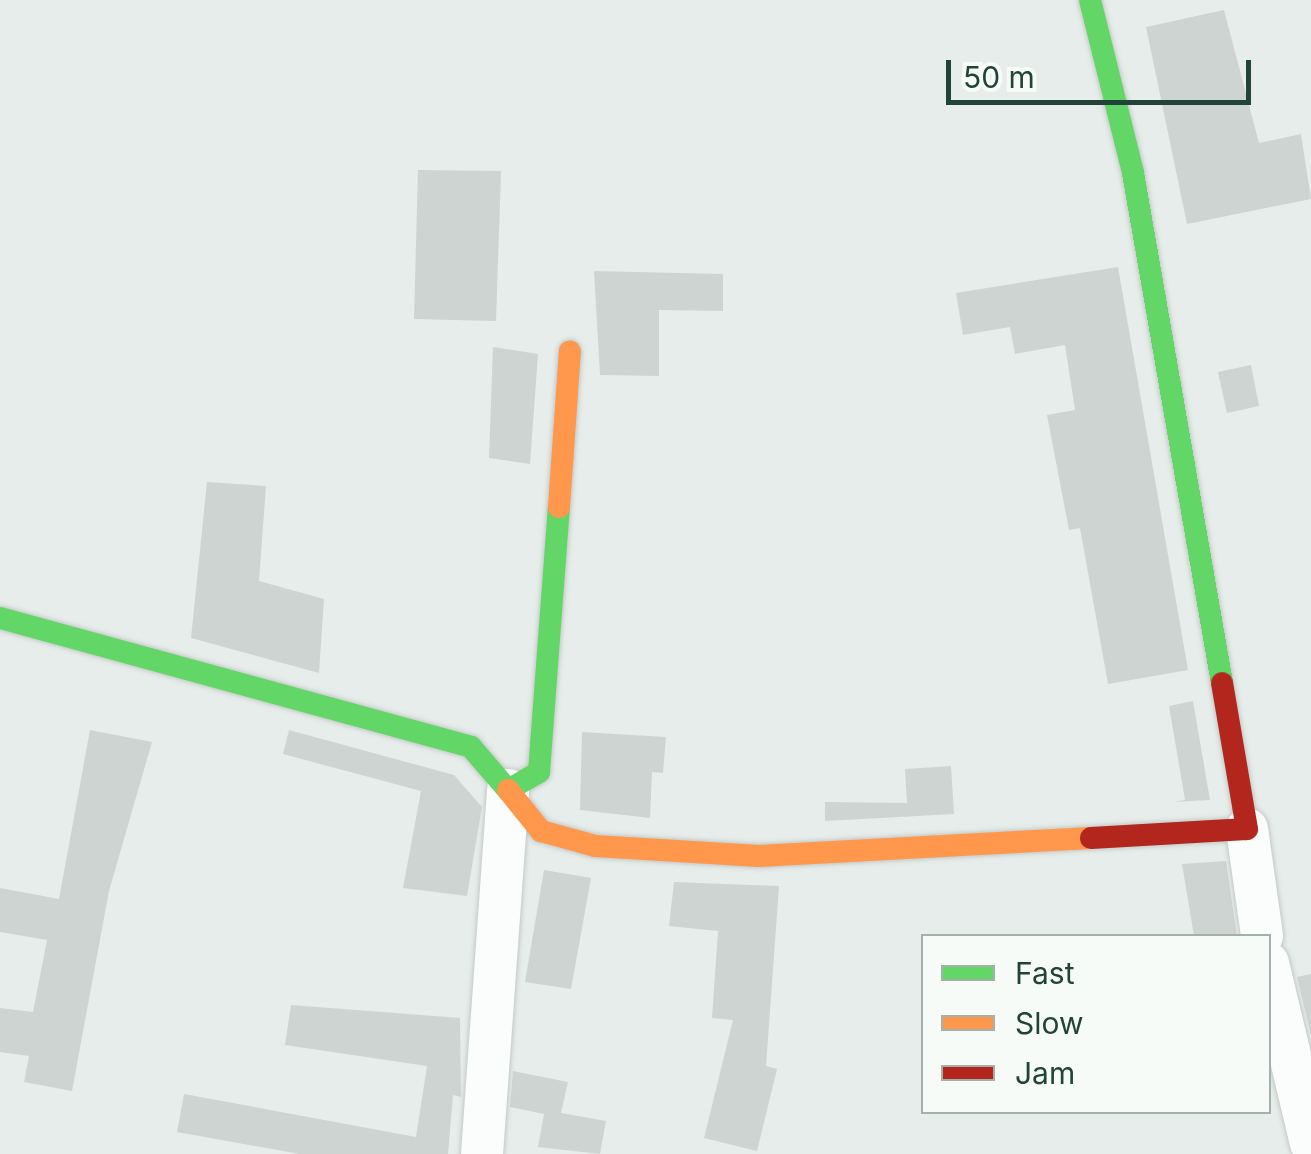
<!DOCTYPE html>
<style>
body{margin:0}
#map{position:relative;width:1311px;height:1154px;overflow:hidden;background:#e7edea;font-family:Inter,sans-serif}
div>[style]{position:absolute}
.building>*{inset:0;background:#ced4d2}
.roads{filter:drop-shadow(0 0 2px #c4cac7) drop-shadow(0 0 2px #c4cac7)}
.street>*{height:42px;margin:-21px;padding:0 21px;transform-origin:21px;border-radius:21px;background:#fbfcfc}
.fast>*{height:22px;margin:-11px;padding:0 11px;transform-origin:11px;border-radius:11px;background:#63d668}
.slow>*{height:22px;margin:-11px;padding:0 11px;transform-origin:11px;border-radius:11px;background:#ff974d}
.jam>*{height:22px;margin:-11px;padding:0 11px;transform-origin:11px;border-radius:11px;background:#b3261e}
span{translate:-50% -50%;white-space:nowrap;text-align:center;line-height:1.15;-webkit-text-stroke:10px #f7fbf8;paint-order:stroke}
.legend{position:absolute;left:921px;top:934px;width:350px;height:180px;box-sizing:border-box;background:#f7fbf8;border:2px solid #a2b1ab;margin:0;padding:12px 18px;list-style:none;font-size:30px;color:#224338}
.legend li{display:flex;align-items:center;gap:20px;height:50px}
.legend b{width:50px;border:2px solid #a2b1ab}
.scale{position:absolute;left:946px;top:60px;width:305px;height:45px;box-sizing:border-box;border:5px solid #224338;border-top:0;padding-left:12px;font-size:30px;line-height:35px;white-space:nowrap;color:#224338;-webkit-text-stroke:8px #f7fbf8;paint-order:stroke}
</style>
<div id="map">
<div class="building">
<div style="clip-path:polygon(1224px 10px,1259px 143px,1301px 134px,1311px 199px,1187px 224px,1146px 27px)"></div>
<div style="clip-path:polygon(418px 170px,501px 171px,496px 321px,414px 319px)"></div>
<div style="clip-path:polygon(1118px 267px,1188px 670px,1108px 684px,1080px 528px,1069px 530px,1047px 415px,1075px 410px,1065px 345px,1015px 354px,1010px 327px,963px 335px,956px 293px)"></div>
<div style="clip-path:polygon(594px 271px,723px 274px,723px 311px,659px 310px,659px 376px,600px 375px)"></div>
<div style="clip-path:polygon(493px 347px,538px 354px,530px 464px,489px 458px)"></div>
<div style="clip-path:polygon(1251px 365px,1259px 406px,1227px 413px,1218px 372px)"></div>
<div style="clip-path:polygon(207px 482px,266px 486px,259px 581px,324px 599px,319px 673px,191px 638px)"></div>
<div style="clip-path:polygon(1193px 701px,1210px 800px,1173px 802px,1185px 800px,1169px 706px)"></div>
<div style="clip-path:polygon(90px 730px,152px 742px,109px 891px,72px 1091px,24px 1082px,29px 1056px,0 1052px,0 1008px,33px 1012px,47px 940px,0 932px,0 888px,59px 899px)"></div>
<div style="clip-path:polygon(289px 730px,454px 775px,482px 807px,467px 896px,403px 888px,421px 791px,283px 754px)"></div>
<div style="clip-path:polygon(582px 732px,666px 737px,663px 773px,652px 772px,650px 818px,580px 810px)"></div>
<div style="clip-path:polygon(951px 766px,954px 814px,825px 821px,825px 802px,907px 803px,905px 769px)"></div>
<div style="clip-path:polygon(1226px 861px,1237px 936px,1194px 936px,1182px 864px)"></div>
<div style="clip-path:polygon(544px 870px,591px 878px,571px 989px,525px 982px)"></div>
<div style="clip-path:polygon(674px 882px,779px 886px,766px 1066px,777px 1069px,757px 1151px,704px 1138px,733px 1020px,712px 1018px,718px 931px,669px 926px)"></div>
<div style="clip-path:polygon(1311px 974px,1311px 1035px,1297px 977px)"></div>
<div style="clip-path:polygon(291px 1005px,460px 1018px,461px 1097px,453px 1095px,448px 1154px,300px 1154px,177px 1132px,184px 1094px,416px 1137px,427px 1066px,285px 1045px)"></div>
<div style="clip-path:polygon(513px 1071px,568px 1082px,561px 1113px,606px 1121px,600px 1154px,538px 1147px,544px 1114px,510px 1107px)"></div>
</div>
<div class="roads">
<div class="street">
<div style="left:1247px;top:829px;width:108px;rotate:82deg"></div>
<div style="left:1268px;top:963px;width:185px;rotate:76.6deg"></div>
<div style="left:482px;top:1154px;width:365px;rotate:-85.9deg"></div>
</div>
<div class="fast">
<div style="left:1090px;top:0;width:178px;rotate:76deg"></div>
<div style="left:1133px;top:173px;width:518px;rotate:80.1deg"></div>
<div style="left:0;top:618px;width:488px;rotate:15.3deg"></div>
<div style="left:471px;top:747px;width:57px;rotate:49.3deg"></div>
<div style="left:508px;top:790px;width:36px;rotate:-30deg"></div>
<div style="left:539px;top:772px;width:266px;rotate:-85.7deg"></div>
</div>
<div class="slow">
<div style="left:559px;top:507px;width:156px;rotate:-86deg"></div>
<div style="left:508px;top:790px;width:53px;rotate:51.2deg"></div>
<div style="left:541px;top:831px;width:56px;rotate:15.5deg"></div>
<div style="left:595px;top:846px;width:164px;rotate:3.5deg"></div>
<div style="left:759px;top:856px;width:332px;rotate:-3.1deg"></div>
</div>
<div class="jam">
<div style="left:1091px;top:838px;width:156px;rotate:-3.3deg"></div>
<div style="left:1247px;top:829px;width:148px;rotate:-99.7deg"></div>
</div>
</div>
<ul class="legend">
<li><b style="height:12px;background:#63d668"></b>Fast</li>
<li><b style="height:12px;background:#ff974d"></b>Slow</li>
<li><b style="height:12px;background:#b3261e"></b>Jam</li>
</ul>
<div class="scale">50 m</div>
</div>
